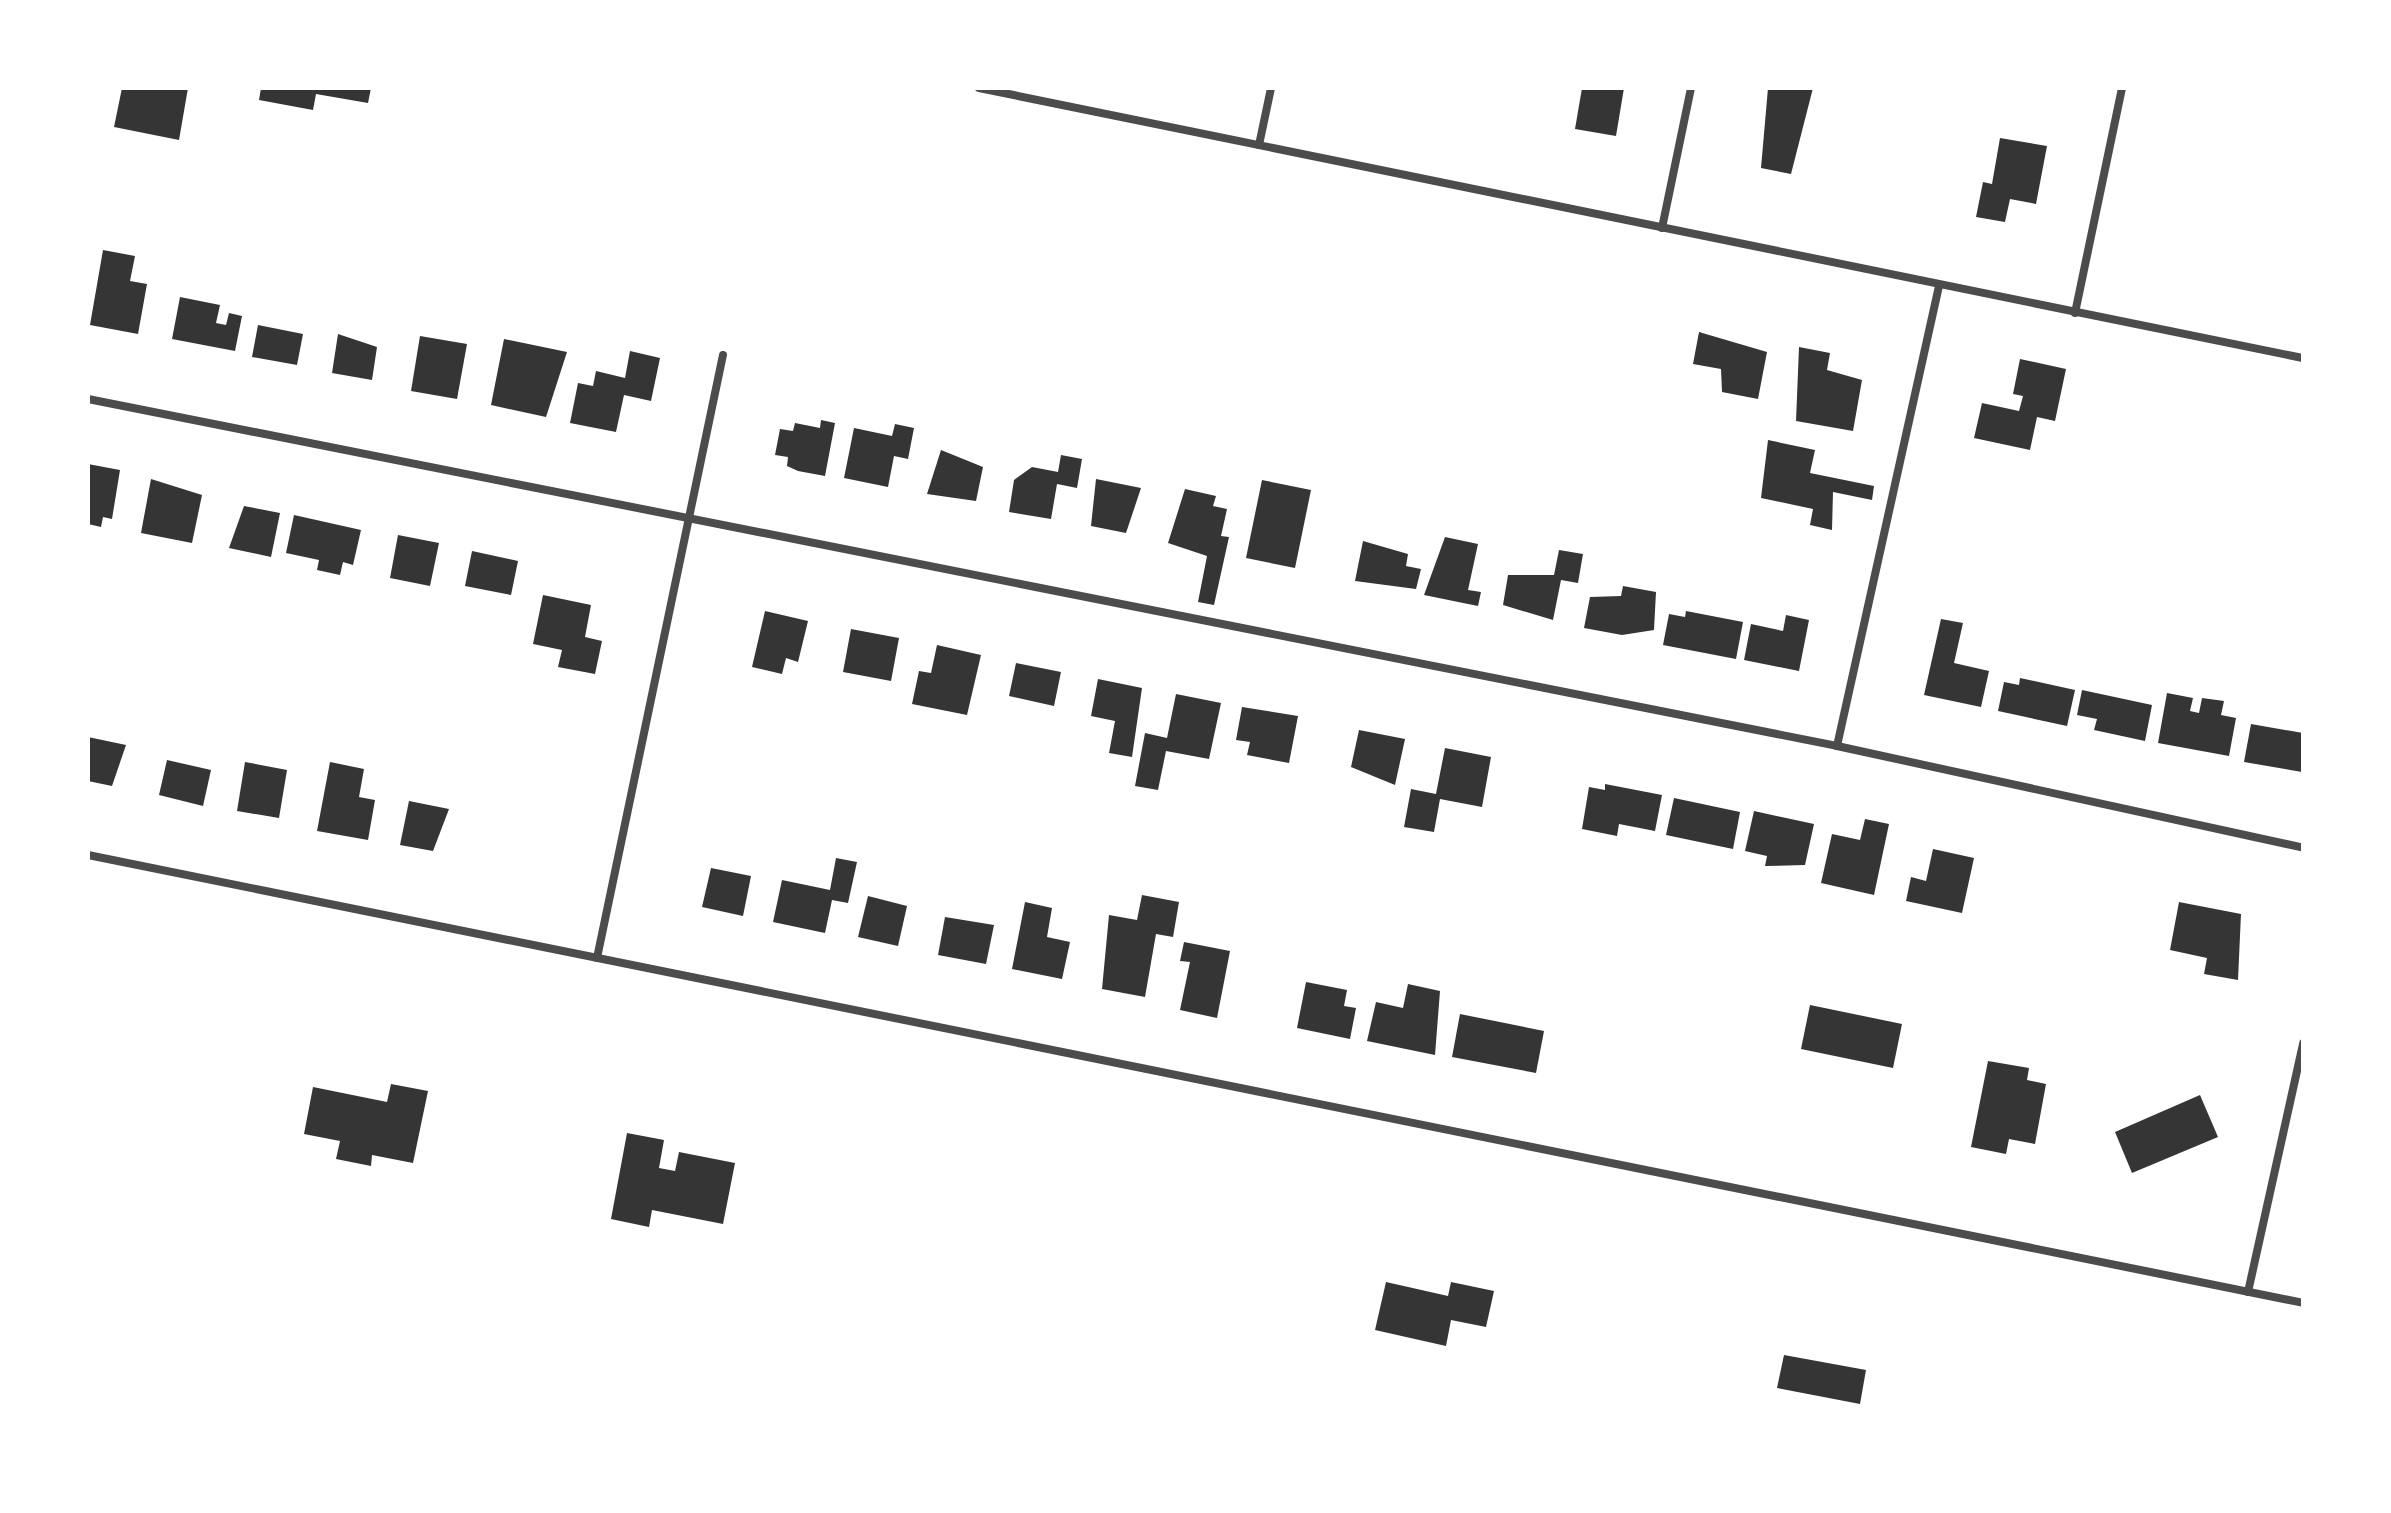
<!DOCTYPE html>
<style>
body{margin:0}
#map{position:relative;width:2391px;height:1513px;overflow:hidden;background:#fff;font-family:"Varela Round",sans-serif}
div>[style]{position:absolute}
.building>*{inset:0;background:#353535}
.minor>*{height:8px;margin:-4px;padding:0 4px;transform-origin:4px;border-radius:4px;background:#4c4c4c}
span{translate:-50% -50%;white-space:nowrap;text-align:center;line-height:1.15;-webkit-text-stroke:6px #fff;paint-order:stroke}
.frame{position:absolute;inset:0;border:90px solid #fff;pointer-events:none}
</style>
<div id="map">
<div class="building">
<div style="clip-path:polygon(122px 88px,188px 88px,179px 140px,114px 127px)"></div>
<div style="clip-path:polygon(261px 88px,371px 88px,368px 103px,316px 94px,313px 110px,259px 100px)"></div>
<div style="clip-path:polygon(1582px 88px,1624px 88px,1616px 136px,1575px 129px)"></div>
<div style="clip-path:polygon(1768px 88px,1813px 88px,1791px 174px,1761px 168px)"></div>
<div style="clip-path:polygon(2000px 138px,2047px 146px,2036px 204px,2010px 199px,2005px 222px,1976px 217px,1983px 182px,1992px 184px)"></div>
<div style="clip-path:polygon(103px 250px,135px 256px,130px 281px,147px 284px,138px 334px,90px 325px)"></div>
<div style="clip-path:polygon(180px 297px,220px 305px,216px 323px,226px 325px,229px 313px,242px 316px,235px 351px,172px 339px)"></div>
<div style="clip-path:polygon(258px 325px,303px 334px,297px 365px,252px 357px)"></div>
<div style="clip-path:polygon(1699px 332px,1767px 352px,1758px 399px,1722px 392px,1721px 369px,1693px 364px)"></div>
<div style="clip-path:polygon(338px 334px,377px 347px,372px 380px,332px 373px)"></div>
<div style="clip-path:polygon(420px 336px,467px 344px,457px 399px,411px 391px)"></div>
<div style="clip-path:polygon(504px 339px,567px 352px,546px 417px,491px 405px)"></div>
<div style="clip-path:polygon(1799px 347px,1830px 353px,1827px 370px,1862px 380px,1853px 431px,1796px 421px)"></div>
<div style="clip-path:polygon(630px 351px,660px 358px,651px 401px,624px 395px,616px 432px,570px 423px,578px 383px,593px 386px,596px 371px,625px 378px)"></div>
<div style="clip-path:polygon(2020px 359px,2066px 369px,2055px 421px,2037px 417px,2030px 450px,1974px 438px,1982px 403px,2019px 411px,2023px 396px,2013px 394px)"></div>
<div style="clip-path:polygon(821px 420px,835px 423px,825px 476px,798px 471px,787px 466px,788px 457px,775px 455px,780px 429px,793px 431px,795px 423px,820px 428px)"></div>
<div style="clip-path:polygon(895px 424px,914px 428px,908px 459px,894px 456px,888px 487px,844px 478px,854px 428px,892px 436px)"></div>
<div style="clip-path:polygon(1768px 440px,1815px 450px,1810px 473px,1874px 486px,1872px 500px,1833px 492px,1832px 530px,1810px 525px,1813px 509px,1761px 498px)"></div>
<div style="clip-path:polygon(941px 450px,983px 467px,976px 501px,927px 494px)"></div>
<div style="clip-path:polygon(1061px 455px,1082px 459px,1077px 488px,1057px 484px,1051px 519px,1009px 512px,1014px 480px,1032px 467px,1058px 472px)"></div>
<div style="clip-path:polygon(88px 464px,120px 470px,112px 519px,103px 517px,101px 527px,88px 524px)"></div>
<div style="clip-path:polygon(151px 479px,202px 495px,192px 543px,141px 533px)"></div>
<div style="clip-path:polygon(1096px 479px,1141px 488px,1126px 533px,1091px 526px)"></div>
<div style="clip-path:polygon(1262px 480px,1311px 490px,1295px 568px,1246px 558px)"></div>
<div style="clip-path:polygon(1185px 489px,1216px 496px,1213px 506px,1227px 509px,1221px 536px,1229px 537px,1214px 605px,1198px 602px,1207px 556px,1168px 543px)"></div>
<div style="clip-path:polygon(244px 506px,280px 513px,271px 557px,229px 548px)"></div>
<div style="clip-path:polygon(294px 515px,361px 530px,353px 565px,343px 562px,340px 575px,317px 570px,319px 560px,286px 553px)"></div>
<div style="clip-path:polygon(398px 535px,439px 543px,430px 586px,390px 578px)"></div>
<div style="clip-path:polygon(1445px 537px,1478px 544px,1468px 590px,1481px 592px,1478px 606px,1424px 595px)"></div>
<div style="clip-path:polygon(1363px 541px,1408px 554px,1406px 566px,1421px 569px,1416px 589px,1355px 581px)"></div>
<div style="clip-path:polygon(1559px 550px,1583px 554px,1578px 583px,1561px 580px,1553px 620px,1503px 605px,1508px 575px,1554px 575px)"></div>
<div style="clip-path:polygon(472px 551px,518px 561px,511px 595px,465px 586px)"></div>
<div style="clip-path:polygon(1623px 586px,1656px 592px,1654px 630px,1622px 635px,1584px 628px,1590px 597px,1621px 596px)"></div>
<div style="clip-path:polygon(543px 595px,591px 605px,585px 637px,602px 641px,595px 674px,558px 667px,562px 650px,533px 644px)"></div>
<div style="clip-path:polygon(765px 611px,808px 621px,798px 662px,786px 658px,782px 674px,752px 667px)"></div>
<div style="clip-path:polygon(1686px 611px,1743px 622px,1736px 659px,1663px 645px,1669px 614px,1685px 617px)"></div>
<div style="clip-path:polygon(1786px 615px,1809px 620px,1799px 671px,1744px 660px,1751px 624px,1783px 631px)"></div>
<div style="clip-path:polygon(1941px 619px,1963px 623px,1954px 663px,1989px 671px,1981px 707px,1924px 695px)"></div>
<div style="clip-path:polygon(851px 629px,899px 638px,891px 681px,843px 672px)"></div>
<div style="clip-path:polygon(937px 645px,981px 655px,967px 715px,912px 704px,919px 671px,931px 673px)"></div>
<div style="clip-path:polygon(1016px 663px,1061px 672px,1054px 706px,1009px 696px)"></div>
<div style="clip-path:polygon(2020px 678px,2075px 690px,2067px 726px,1998px 711px,2004px 682px,2019px 685px)"></div>
<div style="clip-path:polygon(1098px 679px,1142px 688px,1132px 757px,1109px 753px,1115px 721px,1091px 716px)"></div>
<div style="clip-path:polygon(2082px 690px,2152px 705px,2145px 741px,2094px 730px,2097px 719px,2077px 715px)"></div>
<div style="clip-path:polygon(2167px 693px,2193px 698px,2190px 711px,2199px 713px,2202px 698px,2224px 701px,2221px 715px,2236px 718px,2229px 756px,2158px 743px)"></div>
<div style="clip-path:polygon(1176px 694px,1221px 703px,1209px 759px,1166px 751px,1158px 790px,1135px 786px,1145px 733px,1167px 738px)"></div>
<div style="clip-path:polygon(1242px 707px,1298px 716px,1289px 763px,1247px 755px,1250px 742px,1236px 740px)"></div>
<div style="clip-path:polygon(2251px 724px,2303px 733px,2302px 772px,2244px 762px)"></div>
<div style="clip-path:polygon(1359px 730px,1405px 739px,1395px 785px,1351px 767px)"></div>
<div style="clip-path:polygon(88px 737px,126px 745px,112px 786px,88px 781px)"></div>
<div style="clip-path:polygon(1445px 748px,1491px 757px,1482px 807px,1440px 799px,1434px 832px,1404px 827px,1411px 789px,1436px 794px)"></div>
<div style="clip-path:polygon(167px 760px,211px 770px,203px 806px,159px 795px)"></div>
<div style="clip-path:polygon(245px 762px,287px 770px,279px 818px,237px 811px)"></div>
<div style="clip-path:polygon(330px 762px,364px 769px,359px 797px,375px 800px,368px 840px,317px 831px)"></div>
<div style="clip-path:polygon(1605px 784px,1662px 795px,1655px 831px,1619px 824px,1617px 836px,1582px 829px,1589px 787px,1605px 790px)"></div>
<div style="clip-path:polygon(1674px 798px,1740px 812px,1733px 849px,1666px 835px)"></div>
<div style="clip-path:polygon(409px 801px,449px 809px,433px 851px,400px 845px)"></div>
<div style="clip-path:polygon(1754px 811px,1814px 824px,1805px 865px,1765px 866px,1767px 856px,1745px 851px)"></div>
<div style="clip-path:polygon(1865px 819px,1889px 824px,1874px 895px,1821px 883px,1832px 834px,1860px 840px)"></div>
<div style="clip-path:polygon(1933px 849px,1974px 858px,1962px 913px,1906px 901px,1911px 877px,1926px 881px)"></div>
<div style="clip-path:polygon(836px 858px,857px 862px,848px 903px,832px 900px,825px 933px,773px 922px,782px 880px,830px 890px)"></div>
<div style="clip-path:polygon(711px 868px,751px 876px,743px 916px,702px 907px)"></div>
<div style="clip-path:polygon(1142px 895px,1179px 902px,1173px 937px,1156px 934px,1145px 997px,1102px 989px,1109px 915px,1137px 920px)"></div>
<div style="clip-path:polygon(868px 896px,907px 906px,898px 946px,858px 937px)"></div>
<div style="clip-path:polygon(1025px 902px,1052px 908px,1047px 937px,1070px 942px,1062px 979px,1012px 969px)"></div>
<div style="clip-path:polygon(2179px 902px,2241px 914px,2238px 980px,2204px 974px,2207px 958px,2170px 950px)"></div>
<div style="clip-path:polygon(945px 917px,994px 925px,986px 964px,938px 955px)"></div>
<div style="clip-path:polygon(1184px 942px,1230px 951px,1217px 1018px,1180px 1010px,1190px 962px,1180px 961px)"></div>
<div style="clip-path:polygon(1306px 982px,1347px 990px,1344px 1006px,1356px 1008px,1350px 1039px,1297px 1028px)"></div>
<div style="clip-path:polygon(1408px 984px,1440px 991px,1435px 1055px,1367px 1041px,1376px 1002px,1403px 1008px)"></div>
<div style="clip-path:polygon(1810px 1005px,1902px 1024px,1893px 1068px,1801px 1049px)"></div>
<div style="clip-path:polygon(1460px 1014px,1544px 1031px,1536px 1073px,1452px 1057px)"></div>
<div style="clip-path:polygon(1988px 1061px,2029px 1068px,2027px 1080px,2046px 1084px,2035px 1144px,2009px 1139px,2006px 1154px,1971px 1147px)"></div>
<div style="clip-path:polygon(391px 1084px,428px 1091px,413px 1163px,372px 1155px,371px 1166px,336px 1159px,340px 1141px,304px 1134px,313px 1087px,387px 1102px)"></div>
<div style="clip-path:polygon(2200px 1095px,2218px 1137px,2132px 1173px,2115px 1132px)"></div>
<div style="clip-path:polygon(627px 1133px,664px 1140px,659px 1168px,675px 1171px,679px 1152px,735px 1163px,723px 1224px,652px 1210px,649px 1227px,611px 1219px)"></div>
<div style="clip-path:polygon(1386px 1282px,1448px 1296px,1451px 1282px,1494px 1291px,1486px 1327px,1451px 1320px,1446px 1346px,1375px 1330px)"></div>
<div style="clip-path:polygon(1784px 1355px,1866px 1370px,1860px 1404px,1777px 1388px)"></div>
</div>
<div class="minor">
<div style="left:979px;top:88px;width:1351px;rotate:11.53deg"></div>
<div style="left:1259px;top:145px;width:58px;rotate:-78.1deg"></div>
<div style="left:1662px;top:228px;width:143px;rotate:-78.3deg"></div>
<div style="left:2075px;top:313px;width:230px;rotate:-78.2deg"></div>
<div style="left:88px;top:399px;width:1783px;rotate:11.22deg"></div>
<div style="left:1837px;top:746px;width:477px;rotate:12.3deg"></div>
<div style="left:1837px;top:746px;width:471px;rotate:-77.5deg"></div>
<div style="left:88px;top:855px;width:2260px;rotate:11.43deg"></div>
<div style="left:597px;top:958px;width:616px;rotate:-78.2deg"></div>
<div style="left:2248px;top:1292px;width:255px;rotate:-77.5deg"></div>
</div>
<div class="frame"></div>
</div>
